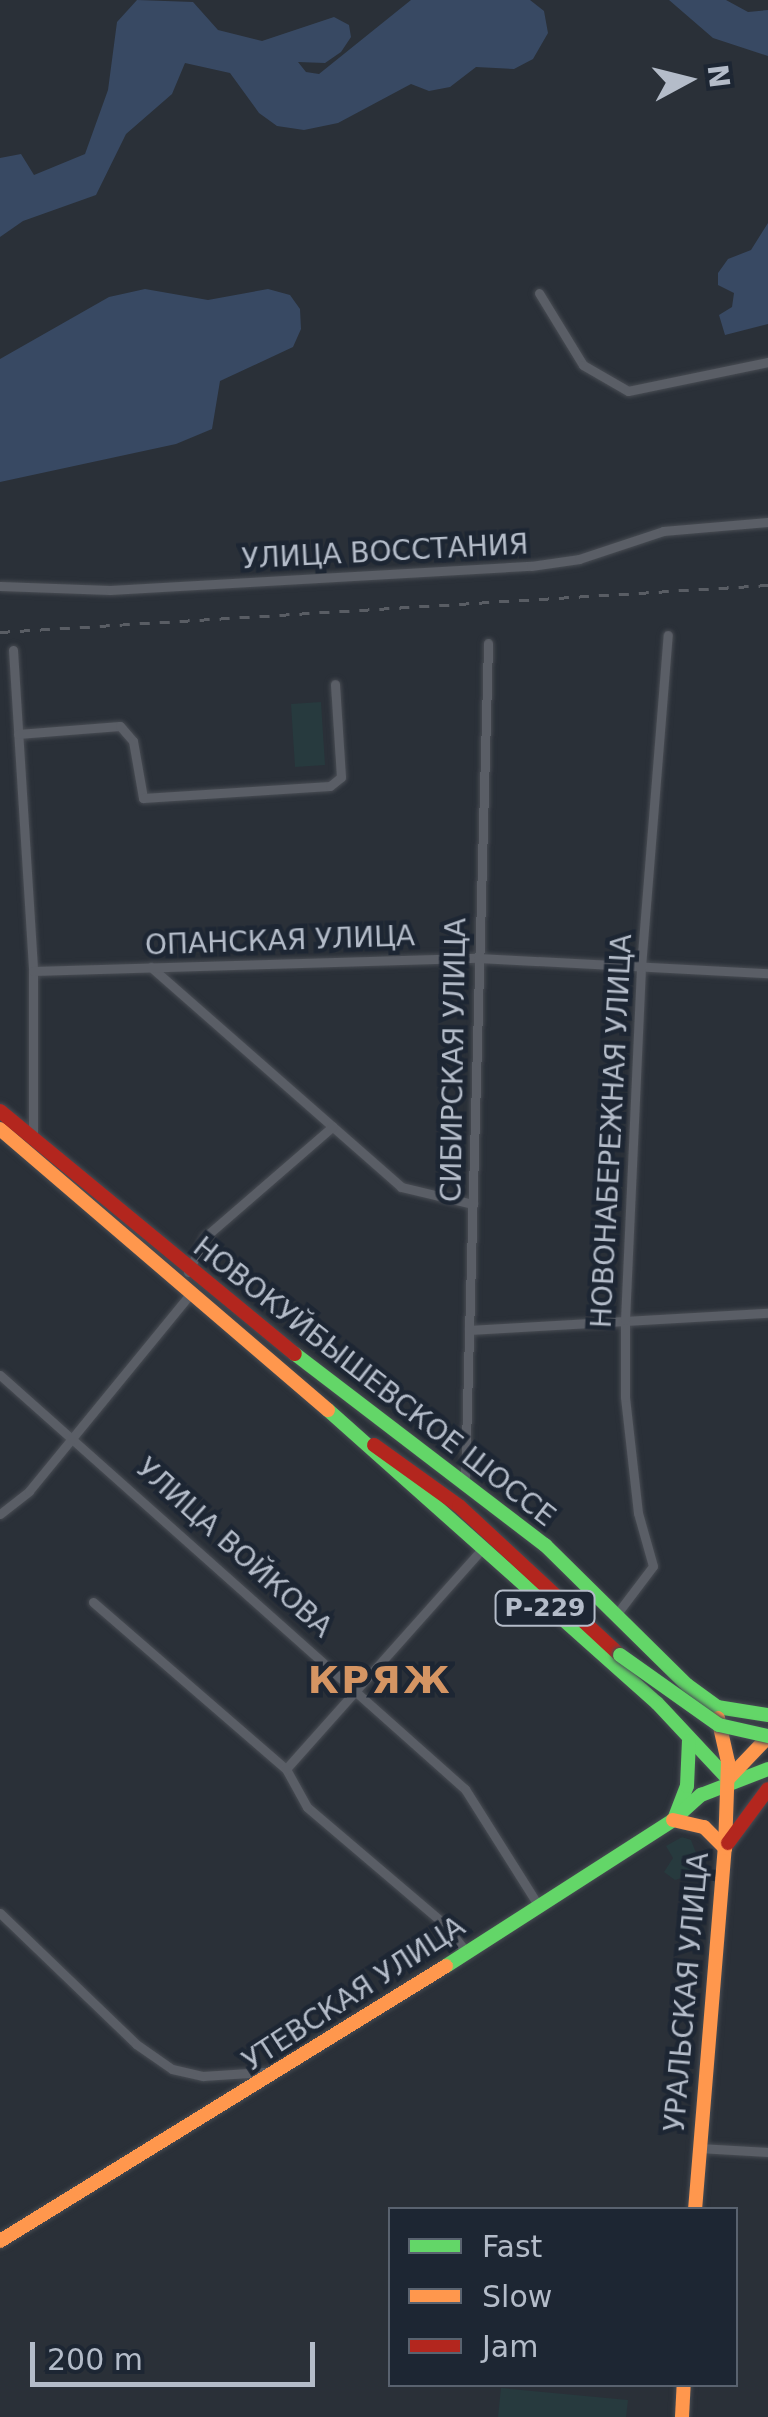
<!DOCTYPE html>
<meta charset="utf-8">
<style>
body{margin:0}
#map{position:relative;width:768px;height:2417px;overflow:hidden;background:#2a3038;font-family:"DejaVu Sans",sans-serif}
div>[style]{position:absolute}
.green>*{inset:0;background:#273a3e}
.water>*{inset:0;background:#384963}
.roads{filter:drop-shadow(0 0 2px #484c53) drop-shadow(0 0 2px #484c53)}
.street>*{height:9px;margin:-4.5px;padding:0 4.5px;transform-origin:4.5px;border-radius:4.5px;background:#5a5e66}
.fast>*{height:14px;margin:-7px;padding:0 7px;transform-origin:7px;border-radius:7px;background:#63d668}
.slow>*{height:14px;margin:-7px;padding:0 7px;transform-origin:7px;border-radius:7px;background:#ff974d}
.jam>*{height:14px;margin:-7px;padding:0 7px;transform-origin:7px;border-radius:7px;background:#b3261e}
.rail>*{height:2.5px;margin-top:-1.25px;transform-origin:0;background:repeating-linear-gradient(90deg,#595d64 0 10px,transparent 0 20px)}
.bridges{filter:drop-shadow(0 0 2px #484c55) drop-shadow(0 0 2px #484c55)}
.fast-bridge>*{height:14px;margin:-7px;padding:0 7px;transform-origin:7px;border-radius:7px;background:#63d668}
span{translate:-50% -50%;white-space:nowrap;text-align:center;line-height:1.15;-webkit-text-stroke:9px #1d2633;paint-order:stroke}
.shield-label span{padding:2px 8px;background:#1d2633;border:2px solid;border-radius:8px;-webkit-text-stroke-width:0}
.shield-label{font-size:25px;color:#b4bcc9;font-weight:700}
.street-label{font-size:28px;color:#b4bcc9}
.district-label{font-size:38px;color:#d59563;font-weight:700;letter-spacing:2.5px}
.legend{position:absolute;left:388px;top:2207px;width:350px;height:180px;box-sizing:border-box;background:#1d2633;border:2px solid #59626f;margin:0;padding:12px 18px;list-style:none;font-size:30px;color:#b4bcc9}
.legend li{display:flex;align-items:center;gap:20px;height:50px}
.legend b{width:50px;border:2px solid #59626f}
.north{position:absolute;left:638px;top:30px;width:100px;height:100px;-webkit-text-stroke:8px #1d2633;paint-order:stroke;rotate:83deg;font-size:28px;font-weight:700;line-height:40px;text-align:center;color:#b4bcc9}
.north::after{content:'';display:block;margin:auto;width:35px;height:45px;background:#b4bcc9;clip-path:polygon(50% 0,100% 100%,50% 72%,0 100%)}
.scale{position:absolute;left:30px;top:2342px;width:285px;height:45px;box-sizing:border-box;border:5px solid #b4bcc9;border-top:0;padding-left:12px;font-size:30px;line-height:35px;white-space:nowrap;color:#b4bcc9;-webkit-text-stroke:8px #1d2633;paint-order:stroke}
</style>
<div id="map">
<div class="green">
<div style="clip-path:polygon(321px 702px,325px 765px,295px 767px,291px 704px)"></div>
<div style="clip-path:polygon(682px 1837px,691px 1840px,703px 1871px,675px 1880px,664px 1872px,673px 1858px,666px 1846px)"></div>
<div style="clip-path:polygon(501px 2388px,628px 2400px,626px 2417px,498px 2417px)"></div>
</div>
<div class="water">
<div style="clip-path:polygon(137px 0,193px 2px,218px 30px,262px 41px,334px 17px,349px 25px,351px 37px,341px 52px,325px 63px,298px 62px,306px 72px,319px 74px,411px 0,530px 0,544px 11px,548px 33px,533px 59px,514px 69px,476px 67px,450px 87px,429px 91px,411px 84px,338px 123px,304px 130px,277px 126px,259px 113px,230px 73px,185px 63px,172px 94px,126px 134px,96px 195px,23px 221px,0 237px,0 158px,21px 154px,34px 175px,85px 154px,108px 90px,117px 22px)"></div>
<div style="clip-path:polygon(669px 0,726px 0,748px 12px,768px 10px,768px 56px,713px 38px)"></div>
<div style="clip-path:polygon(768px 223px,768px 324px,725px 335px,719px 315px,732px 307px,734px 293px,718px 285px,718px 273px,728px 259px,751px 250px)"></div>
<div style="clip-path:polygon(145px 289px,208px 300px,268px 289px,290px 295px,300px 309px,301px 329px,293px 347px,220px 381px,212px 429px,176px 444px,0 482px,0 359px,109px 297px)"></div>
</div>
<div class="roads">
<div class="street">
<div style="left:539px;top:293px;width:84px;rotate:58.6deg"></div>
<div style="left:583px;top:365px;width:52px;rotate:30deg"></div>
<div style="left:628px;top:391px;width:143px;rotate:-11.7deg"></div>
<div style="left:0;top:586px;width:110px;rotate:2.1deg"></div>
<div style="left:110px;top:590px;width:422px;rotate:-3.3deg"></div>
<div style="left:531px;top:566px;width:49px;rotate:-8.3deg"></div>
<div style="left:579px;top:559px;width:89px;rotate:-18.4deg"></div>
<div style="left:663px;top:531px;width:105px;rotate:-4.9deg"></div>
<div style="left:13px;top:650px;width:322px;rotate:86.4deg"></div>
<div style="left:33px;top:971px;width:166px;rotate:90deg"></div>
<div style="left:18px;top:734px;width:102px;rotate:-4.5deg"></div>
<div style="left:120px;top:726px;width:20px;rotate:49deg"></div>
<div style="left:133px;top:741px;width:58px;rotate:80deg"></div>
<div style="left:143px;top:798px;width:187px;rotate:-3.7deg"></div>
<div style="left:330px;top:786px;width:14px;rotate:-39deg"></div>
<div style="left:341px;top:777px;width:93px;rotate:-93.7deg"></div>
<div style="left:151px;top:967px;width:333px;rotate:41.3deg"></div>
<div style="left:401px;top:1187px;width:74px;rotate:13.3deg"></div>
<div style="left:33px;top:971px;width:445px;rotate:-1.7deg"></div>
<div style="left:478px;top:958px;width:290px;rotate:3deg"></div>
<div style="left:188px;top:1272px;width:39px;rotate:-64deg"></div>
<div style="left:205px;top:1237px;width:169px;rotate:-40.9deg"></div>
<div style="left:469px;top:1330px;width:299px;rotate:-3.3deg"></div>
<div style="left:0;top:1375px;width:623px;rotate:41.68deg"></div>
<div style="left:465px;top:1789px;width:137px;rotate:57.8deg"></div>
<div style="left:465px;top:1479px;width:836px;rotate:-88.42deg"></div>
<div style="left:0;top:1514px;width:37px;rotate:-38deg"></div>
<div style="left:29px;top:1491px;width:254px;rotate:-50.7deg"></div>
<div style="left:93px;top:1602px;width:255px;rotate:40.9deg"></div>
<div style="left:616px;top:1615px;width:61px;rotate:-52.9deg"></div>
<div style="left:653px;top:1566px;width:55px;rotate:-105.8deg"></div>
<div style="left:638px;top:1513px;width:117px;rotate:-96.4deg"></div>
<div style="left:625px;top:1397px;width:77px;rotate:-90deg"></div>
<div style="left:625px;top:1320px;width:353px;rotate:-87.4deg"></div>
<div style="left:641px;top:967px;width:333px;rotate:-85.4deg"></div>
<div style="left:0;top:1913px;width:189px;rotate:43.9deg"></div>
<div style="left:136px;top:2044px;width:44px;rotate:34.8deg"></div>
<div style="left:172px;top:2069px;width:32px;rotate:13deg"></div>
<div style="left:203px;top:2076px;width:76px;rotate:-3.8deg"></div>
<div style="left:465px;top:1950px;width:36px;rotate:-129deg"></div>
<div style="left:442px;top:1922px;width:177px;rotate:-139.6deg"></div>
<div style="left:307px;top:1807px;width:43px;rotate:-118.9deg"></div>
<div style="left:286px;top:1769px;width:292px;rotate:-48.3deg"></div>
<div style="left:699px;top:2148px;width:69px;rotate:3.3deg"></div>
</div>
<div class="fast">
<div style="left:295px;top:1354px;width:315px;rotate:37.4deg"></div>
<div style="left:545px;top:1545px;width:199px;rotate:44.6deg"></div>
<div style="left:687px;top:1685px;width:37px;rotate:36deg"></div>
<div style="left:717px;top:1707px;width:52px;rotate:8.9deg"></div>
<div style="left:328px;top:1410px;width:441px;rotate:41.7deg"></div>
<div style="left:657px;top:1703px;width:104px;rotate:46.9deg"></div>
<div style="left:675px;top:1817px;width:33px;rotate:-69deg"></div>
<div style="left:687px;top:1786px;width:45px;rotate:-87.5deg"></div>
<div style="left:446px;top:1966px;width:270px;rotate:-32.7deg"></div>
<div style="left:673px;top:1820px;width:38px;rotate:-42deg"></div>
<div style="left:701px;top:1795px;width:72px;rotate:-21.2deg"></div>
</div>
<div class="slow">
<div style="left:0;top:1129px;width:432px;rotate:40.6deg"></div>
<div style="left:729px;top:1778px;width:57px;rotate:-46.4deg"></div>
<div style="left:673px;top:1820px;width:32px;rotate:13deg"></div>
<div style="left:704px;top:1827px;width:30px;rotate:45deg"></div>
<div style="left:695px;top:2210px;width:363px;rotate:-85.3deg"></div>
<div style="left:725px;top:1848px;width:86px;rotate:-88deg"></div>
<div style="left:728px;top:1762px;width:45px;rotate:-102.8deg"></div>
<div style="left:0;top:2241px;width:524px;rotate:-31.66deg"></div>
<div style="left:682px;top:2417px;width:33px;rotate:-87deg"></div>
</div>
<div class="jam">
<div style="left:0;top:1111px;width:382px;rotate:39.5deg"></div>
<div style="left:374px;top:1445px;width:105px;rotate:35.7deg"></div>
<div style="left:459px;top:1506px;width:219px;rotate:42.8deg"></div>
<div style="left:728px;top:1843px;width:67px;rotate:-53.5deg"></div>
</div>
</div>
<div class="rail">
<div style="left:0;top:632px;width:769px;rotate:-3.5deg"></div>
</div>
<div class="bridges">
<div class="fast-bridge">
<div style="left:620px;top:1655px;width:121px;rotate:35.3deg"></div>
<div style="left:719px;top:1725px;width:50px;rotate:12.7deg"></div>
</div>
</div>
<div class="shield-label">
<span style="left:545px;top:1608px">Р-229</span>
</div>
<div class="street-label">
<span style="left:385px;top:552px;rotate:-3deg">УЛИЦА ВОССТАНИЯ</span>
<span style="left:280px;top:941px;rotate:-2deg">ОПАНСКАЯ УЛИЦА</span>
<span style="left:454px;top:1060px;rotate:-89deg">СИБИРСКАЯ УЛИЦА</span>
<span style="left:612px;top:1131px;rotate:-87deg">НОВОНАБЕРЕЖНАЯ УЛИЦА</span>
<span style="left:374px;top:1382px;rotate:38deg">НОВОКУЙБЫШЕВСКОЕ ШОССЕ</span>
<span style="left:234px;top:1548px;rotate:42deg">УЛИЦА ВОЙКОВА</span>
<span style="left:687px;top:1992px;rotate:-85deg">УРАЛЬСКАЯ УЛИЦА</span>
<span style="left:354px;top:1994px;rotate:-33deg">УТЕВСКАЯ УЛИЦА</span>
</div>
<div class="district-label">
<span style="left:380px;top:1681px">КРЯЖ</span>
</div>
<ul class="legend">
<li><b style="height:12px;background:#63d668"></b>Fast</li>
<li><b style="height:12px;background:#ff974d"></b>Slow</li>
<li><b style="height:12px;background:#b3261e"></b>Jam</li>
</ul>
<div class="north">N</div>
<div class="scale">200 m</div>
</div>
